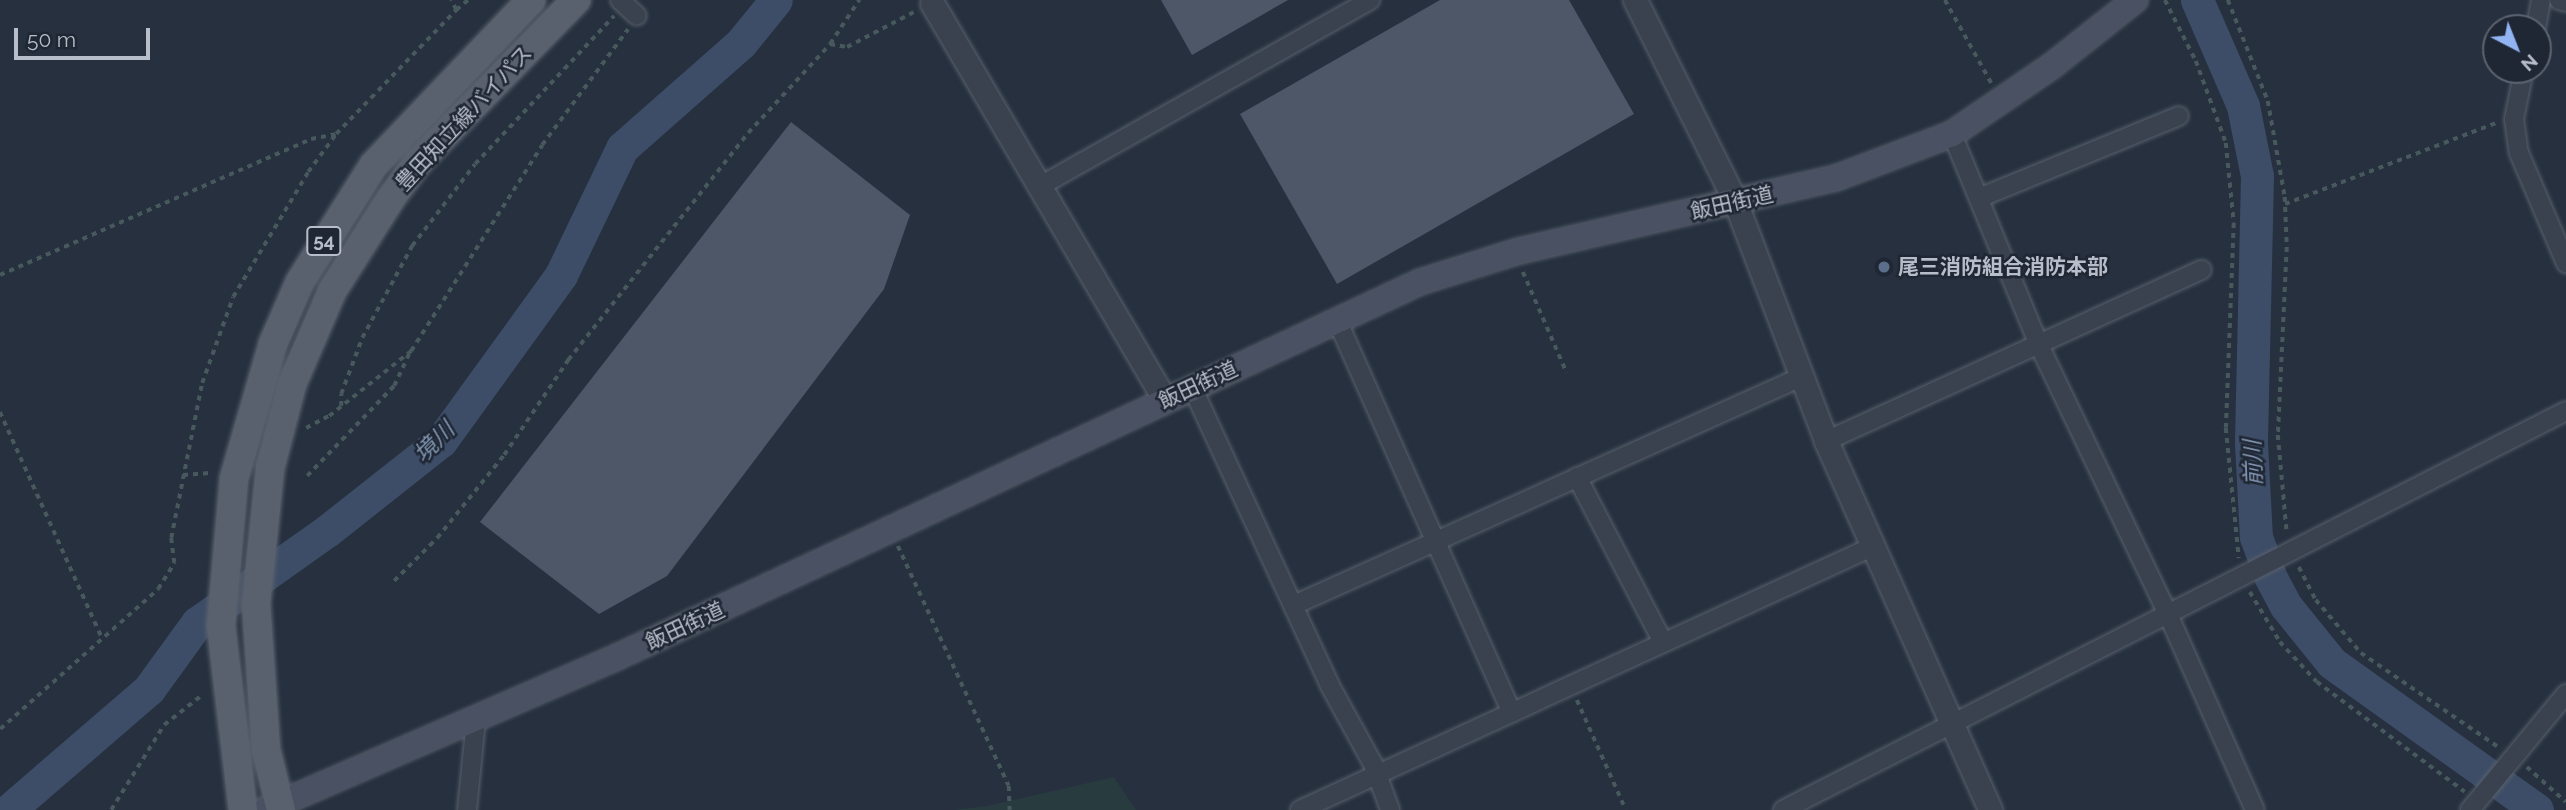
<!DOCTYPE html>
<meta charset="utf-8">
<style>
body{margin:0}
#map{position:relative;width:2566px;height:810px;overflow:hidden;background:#26303f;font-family:Raleway,"Noto Sans JP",sans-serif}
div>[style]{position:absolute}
.green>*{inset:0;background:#283c40}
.river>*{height:33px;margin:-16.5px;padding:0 16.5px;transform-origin:16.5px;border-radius:16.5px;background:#3d4d67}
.building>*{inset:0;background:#4d5768}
.path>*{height:3.5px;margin-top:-1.75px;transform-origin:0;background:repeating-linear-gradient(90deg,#47595d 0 5px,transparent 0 10px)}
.roads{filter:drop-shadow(0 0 2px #58606c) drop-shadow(0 0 2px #58606c)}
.minor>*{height:18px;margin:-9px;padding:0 9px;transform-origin:9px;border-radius:9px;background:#3a424f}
.tertiary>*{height:23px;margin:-11.5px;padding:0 11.5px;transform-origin:11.5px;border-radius:11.5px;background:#3a424f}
.secondary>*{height:24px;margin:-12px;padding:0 12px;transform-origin:12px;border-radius:12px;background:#495162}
.primary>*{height:28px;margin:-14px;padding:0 14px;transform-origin:14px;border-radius:14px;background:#59616f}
.dots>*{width:19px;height:19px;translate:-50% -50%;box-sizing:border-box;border:4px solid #1f2734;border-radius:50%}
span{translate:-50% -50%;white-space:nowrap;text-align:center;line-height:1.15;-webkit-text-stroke:5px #1f2734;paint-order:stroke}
.shield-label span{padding:2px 5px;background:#1f2734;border:2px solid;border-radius:5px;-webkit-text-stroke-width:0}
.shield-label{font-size:19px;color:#b7bdc9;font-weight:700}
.street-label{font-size:21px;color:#b7bdc9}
.poi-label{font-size:21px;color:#b7bdc9;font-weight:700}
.left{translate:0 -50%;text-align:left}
.water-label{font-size:23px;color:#8093af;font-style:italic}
.north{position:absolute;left:2482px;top:14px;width:70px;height:70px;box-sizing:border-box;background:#1f2734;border:2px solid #5c6370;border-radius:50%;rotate:138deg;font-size:19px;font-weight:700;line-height:28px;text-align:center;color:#b7bdc9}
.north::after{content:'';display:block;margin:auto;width:24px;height:32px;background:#92b4f3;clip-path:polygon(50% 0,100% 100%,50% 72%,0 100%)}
.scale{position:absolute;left:14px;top:28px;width:136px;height:32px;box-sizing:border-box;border:4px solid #b7bdc9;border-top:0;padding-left:9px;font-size:21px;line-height:24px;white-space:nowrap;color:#b7bdc9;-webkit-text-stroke:5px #1f2734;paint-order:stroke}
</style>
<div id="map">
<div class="green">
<div style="clip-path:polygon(1114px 777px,1136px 810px,955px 810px,987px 806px)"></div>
</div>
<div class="river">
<div style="left:2197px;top:0;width:116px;rotate:66.5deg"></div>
<div style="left:2243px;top:106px;width:71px;rotate:78.7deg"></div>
<div style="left:2257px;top:176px;width:267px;rotate:91.3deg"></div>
<div style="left:2251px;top:443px;width:94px;rotate:87deg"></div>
<div style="left:2256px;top:537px;width:44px;rotate:69.9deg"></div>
<div style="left:2271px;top:578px;width:32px;rotate:62deg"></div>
<div style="left:2286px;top:606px;width:73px;rotate:51.1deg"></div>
<div style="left:2332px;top:663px;width:252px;rotate:35.6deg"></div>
<div style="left:9px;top:810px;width:185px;rotate:-40.8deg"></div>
<div style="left:149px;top:689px;width:82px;rotate:-54deg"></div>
<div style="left:197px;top:623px;width:159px;rotate:-35.3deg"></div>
<div style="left:327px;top:531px;width:145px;rotate:-38.3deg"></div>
<div style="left:441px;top:441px;width:205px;rotate:-54.1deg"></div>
<div style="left:561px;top:275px;width:141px;rotate:-64.3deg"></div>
<div style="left:622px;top:148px;width:159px;rotate:-41.4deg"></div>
<div style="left:741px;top:43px;width:55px;rotate:-50.9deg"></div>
</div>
<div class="building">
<div style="clip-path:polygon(1161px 0,1288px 0,1192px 55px)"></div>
<div style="clip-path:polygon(1440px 0,1569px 0,1634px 114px,1337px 284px,1240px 114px)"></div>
<div style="clip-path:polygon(791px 122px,910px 215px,884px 289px,667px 576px,599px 614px,480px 522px)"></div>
</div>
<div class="path">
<div style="left:1945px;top:0;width:96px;rotate:60.8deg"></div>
<div style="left:2165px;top:0;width:68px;rotate:63.1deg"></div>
<div style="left:2196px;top:61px;width:87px;rotate:69.9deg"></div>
<div style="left:2226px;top:143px;width:80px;rotate:84.3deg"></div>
<div style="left:2234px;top:223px;width:205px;rotate:92.2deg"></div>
<div style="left:2226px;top:428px;width:131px;rotate:84.3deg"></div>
<div style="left:2228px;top:0;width:109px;rotate:68.4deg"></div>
<div style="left:2268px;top:101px;width:97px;rotate:80deg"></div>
<div style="left:2285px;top:197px;width:50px;rotate:87.7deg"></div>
<div style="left:2287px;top:247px;width:188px;rotate:92.7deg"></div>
<div style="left:2278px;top:435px;width:99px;rotate:84.8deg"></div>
<div style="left:456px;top:10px;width:16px;rotate:-40deg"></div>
<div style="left:830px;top:44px;width:17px;rotate:10deg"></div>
<div style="left:847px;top:47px;width:76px;rotate:-27.6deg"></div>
<div style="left:2285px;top:204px;width:229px;rotate:-21deg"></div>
<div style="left:1523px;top:272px;width:110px;rotate:66.5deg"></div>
<div style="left:0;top:275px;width:339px;rotate:-23.6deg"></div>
<div style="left:311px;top:139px;width:25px;rotate:-11deg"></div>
<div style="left:341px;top:406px;width:12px;rotate:-90deg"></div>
<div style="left:341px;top:394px;width:60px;rotate:-69.4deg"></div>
<div style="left:362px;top:338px;width:105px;rotate:-61.5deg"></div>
<div style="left:412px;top:246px;width:103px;rotate:-52.5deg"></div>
<div style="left:475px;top:164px;width:203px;rotate:-46.8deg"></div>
<div style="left:0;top:412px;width:246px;rotate:65.7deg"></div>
<div style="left:306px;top:428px;width:26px;rotate:-28deg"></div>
<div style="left:329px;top:416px;width:105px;rotate:-38.4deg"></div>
<div style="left:411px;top:351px;width:244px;rotate:-57.5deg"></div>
<div style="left:542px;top:145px;width:144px;rotate:-53.4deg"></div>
<div style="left:183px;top:475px;width:27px;rotate:-4deg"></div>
<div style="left:307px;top:476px;width:125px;rotate:-46deg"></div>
<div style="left:394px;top:386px;width:38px;rotate:-65deg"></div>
<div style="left:898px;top:546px;width:264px;rotate:65.2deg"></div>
<div style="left:1009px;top:786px;width:24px;rotate:88deg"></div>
<div style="left:2299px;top:567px;width:37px;rotate:63deg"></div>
<div style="left:2316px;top:600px;width:70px;rotate:49.7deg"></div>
<div style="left:2361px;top:653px;width:170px;rotate:34.4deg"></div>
<div style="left:394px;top:581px;width:61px;rotate:-45deg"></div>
<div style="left:437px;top:538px;width:107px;rotate:-51.1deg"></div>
<div style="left:504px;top:455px;width:115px;rotate:-56deg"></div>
<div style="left:568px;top:360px;width:290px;rotate:-51.6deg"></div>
<div style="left:748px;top:133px;width:121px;rotate:-47.3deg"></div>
<div style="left:830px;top:44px;width:53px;rotate:-56.6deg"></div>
<div style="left:2250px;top:592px;width:58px;rotate:59deg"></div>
<div style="left:2280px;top:642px;width:54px;rotate:47.2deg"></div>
<div style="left:2317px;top:682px;width:184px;rotate:36.6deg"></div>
<div style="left:1577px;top:700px;width:120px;rotate:66deg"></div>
<div style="left:0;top:729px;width:211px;rotate:-41.5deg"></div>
<div style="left:158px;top:589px;width:31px;rotate:-58deg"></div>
<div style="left:174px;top:563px;width:25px;rotate:-97deg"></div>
<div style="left:171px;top:538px;width:158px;rotate:-78.7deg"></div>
<div style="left:202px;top:383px;width:91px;rotate:-70.2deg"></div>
<div style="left:233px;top:297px;width:146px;rotate:-59deg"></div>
<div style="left:308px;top:172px;width:47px;rotate:-53.6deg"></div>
<div style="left:336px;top:134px;width:173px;rotate:-45.9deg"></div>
<div style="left:456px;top:10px;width:11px;rotate:-117deg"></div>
<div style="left:2527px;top:767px;width:52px;rotate:41.9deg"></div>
<div style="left:111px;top:810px;width:100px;rotate:-58.1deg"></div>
<div style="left:164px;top:725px;width:47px;rotate:-38.1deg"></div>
</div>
<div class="roads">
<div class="minor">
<div style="left:620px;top:0;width:23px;rotate:43deg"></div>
<div style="left:2559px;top:0;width:7px;rotate:16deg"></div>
<div style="left:2536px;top:28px;width:28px;rotate:-80deg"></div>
<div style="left:2524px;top:70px;width:50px;rotate:101.5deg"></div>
<div style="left:2514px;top:119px;width:34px;rotate:82deg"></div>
<div style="left:2519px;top:153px;width:120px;rotate:66.9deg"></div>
<div style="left:1952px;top:134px;width:228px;rotate:67.6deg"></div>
<div style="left:2039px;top:345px;width:298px;rotate:64.4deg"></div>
<div style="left:2168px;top:614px;width:214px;rotate:66.1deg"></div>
<div style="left:1042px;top:185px;width:377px;rotate:-29.4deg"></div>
<div style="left:1979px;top:198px;width:216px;rotate:-22.3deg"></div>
<div style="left:1337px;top:320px;width:430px;rotate:66deg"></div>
<div style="left:1192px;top:387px;width:327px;rotate:65.2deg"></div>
<div style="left:1329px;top:684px;width:94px;rotate:61.2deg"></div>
<div style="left:1374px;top:766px;width:47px;rotate:70deg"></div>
<div style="left:1826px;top:441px;width:413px;rotate:-24.5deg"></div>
<div style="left:1577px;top:477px;width:186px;rotate:62.5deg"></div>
<div style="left:1294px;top:605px;width:556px;rotate:-24.21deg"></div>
<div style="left:467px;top:810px;width:90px;rotate:-84.3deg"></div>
<div style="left:1300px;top:810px;width:632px;rotate:-24.7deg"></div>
<div style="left:1783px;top:810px;width:879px;rotate:-27deg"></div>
<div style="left:2470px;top:810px;width:151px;rotate:-50.4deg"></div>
</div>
<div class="tertiary">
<div style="left:1635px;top:0;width:225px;rotate:63.5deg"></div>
<div style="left:1735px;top:201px;width:257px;rotate:69.2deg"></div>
<div style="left:1826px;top:441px;width:404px;rotate:66deg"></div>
<div style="left:932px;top:3px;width:460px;rotate:59.6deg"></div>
</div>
<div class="secondary">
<div style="left:265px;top:810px;width:384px;rotate:-23.5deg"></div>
<div style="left:617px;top:657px;width:886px;rotate:-25.03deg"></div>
<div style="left:1420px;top:282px;width:104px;rotate:-17.4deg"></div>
<div style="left:1519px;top:251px;width:325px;rotate:-13deg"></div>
<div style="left:1836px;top:178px;width:124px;rotate:-20.8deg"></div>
<div style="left:1952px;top:134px;width:122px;rotate:-34.3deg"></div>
<div style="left:2053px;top:65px;width:105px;rotate:-38.4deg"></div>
</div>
<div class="primary">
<div style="left:243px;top:810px;width:185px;rotate:-96.8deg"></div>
<div style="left:221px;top:626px;width:148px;rotate:-84.9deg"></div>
<div style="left:234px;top:479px;width:141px;rotate:-73.9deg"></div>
<div style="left:273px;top:344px;width:68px;rotate:-66.5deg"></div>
<div style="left:300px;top:282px;width:138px;rotate:-57.7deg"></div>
<div style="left:374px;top:165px;width:228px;rotate:-46.4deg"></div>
<div style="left:281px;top:810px;width:62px;rotate:-104deg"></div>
<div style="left:266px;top:750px;width:146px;rotate:-93.9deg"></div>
<div style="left:256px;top:604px;width:137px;rotate:-84.1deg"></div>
<div style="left:270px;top:468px;width:87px;rotate:-75.3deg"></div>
<div style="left:292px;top:384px;width:101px;rotate:-66.7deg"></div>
<div style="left:332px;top:291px;width:110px;rotate:-57.6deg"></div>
<div style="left:391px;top:198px;width:44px;rotate:-53.4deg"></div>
<div style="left:417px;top:163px;width:228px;rotate:-45.7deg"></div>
</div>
</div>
<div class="dots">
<div style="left:1884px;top:267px;background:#5c6f8a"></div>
</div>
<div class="shield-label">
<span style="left:324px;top:241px">54</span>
</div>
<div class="street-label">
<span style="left:464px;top:118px;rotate:-47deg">豊田知立線バイパス</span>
<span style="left:1732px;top:203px;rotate:-13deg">飯田街道</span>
<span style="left:1198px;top:385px;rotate:-25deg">飯田街道</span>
<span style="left:685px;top:626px;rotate:-25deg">飯田街道</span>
</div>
<div class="poi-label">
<span class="left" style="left:1898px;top:267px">尾三消防組合消防本部</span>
</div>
<div class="water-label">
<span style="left:434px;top:442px;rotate:-45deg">境川</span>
<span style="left:2253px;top:463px;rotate:-92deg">前川</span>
</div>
<div class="north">N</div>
<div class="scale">50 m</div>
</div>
